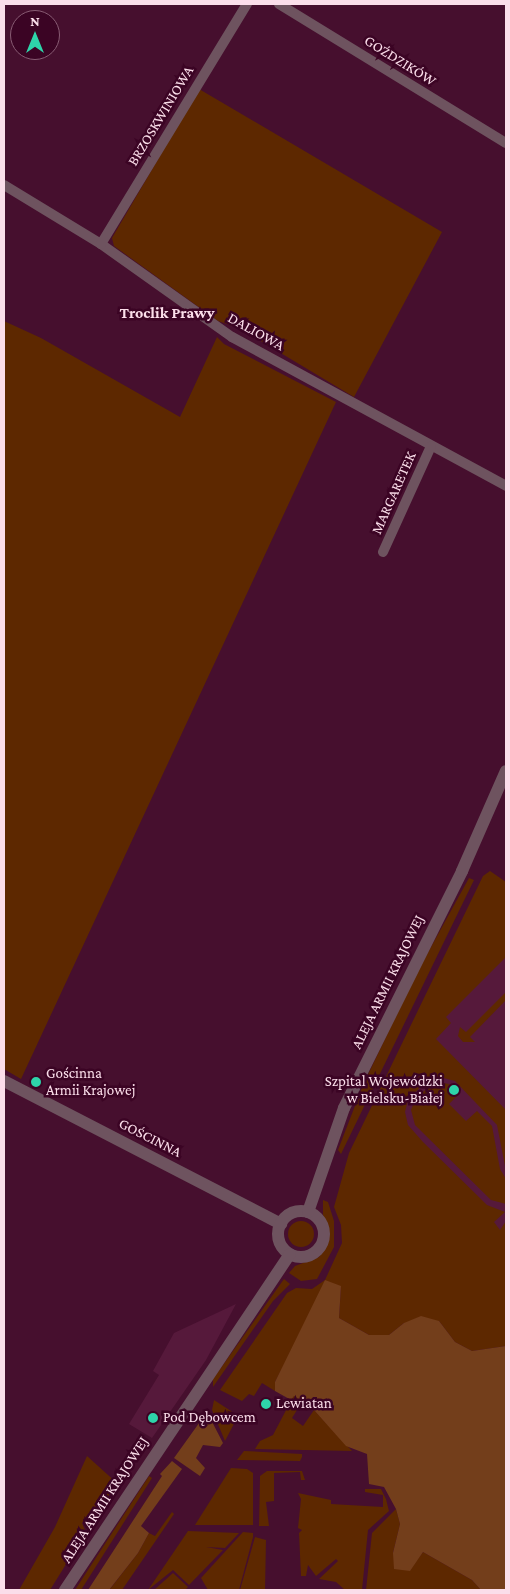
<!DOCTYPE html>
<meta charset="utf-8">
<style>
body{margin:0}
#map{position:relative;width:510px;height:1594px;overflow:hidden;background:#460f2e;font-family:"Crimson Pro",serif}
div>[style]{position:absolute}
.built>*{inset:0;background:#56193b}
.green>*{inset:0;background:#5d2800}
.round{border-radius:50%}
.forest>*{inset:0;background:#733e1b}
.minor>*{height:10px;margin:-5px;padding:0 5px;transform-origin:5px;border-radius:5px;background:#6e535f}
.tertiary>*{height:12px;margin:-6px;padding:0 6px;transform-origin:6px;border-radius:6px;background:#6e535f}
.tertiary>.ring{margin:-6px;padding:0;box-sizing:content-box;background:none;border:12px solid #6e535f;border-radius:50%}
.dots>*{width:14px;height:14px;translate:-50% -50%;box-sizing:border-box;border:2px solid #3b0424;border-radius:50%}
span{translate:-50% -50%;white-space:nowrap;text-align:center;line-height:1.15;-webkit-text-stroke:5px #3b0424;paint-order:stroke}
.street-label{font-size:15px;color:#fbdeea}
.poi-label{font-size:15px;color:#fbdeea}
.left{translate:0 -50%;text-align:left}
.right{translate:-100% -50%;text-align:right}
.neighbourhood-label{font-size:16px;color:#fbdeea;font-weight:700}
.frame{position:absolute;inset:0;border:5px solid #fbdeea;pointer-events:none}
.north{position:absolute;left:10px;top:10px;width:50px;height:50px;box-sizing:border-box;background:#3b0424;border:1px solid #885b73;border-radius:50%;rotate:0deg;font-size:14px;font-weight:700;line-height:20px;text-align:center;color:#fbdeea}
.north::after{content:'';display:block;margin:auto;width:18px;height:22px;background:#2ed4aa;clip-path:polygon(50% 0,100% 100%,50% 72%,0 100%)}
</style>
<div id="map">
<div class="built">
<div style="clip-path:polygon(506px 891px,506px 1243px,380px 1135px)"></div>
<div style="clip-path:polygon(236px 1304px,206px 1360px,152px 1438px,129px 1424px,159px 1375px,153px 1371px,174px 1333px)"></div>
</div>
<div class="green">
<div style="clip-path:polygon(199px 89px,442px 232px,354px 397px,239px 328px,218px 321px,114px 246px,112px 238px)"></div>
<div style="clip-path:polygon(4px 321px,41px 338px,180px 417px,217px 337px,224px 344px,336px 402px,21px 1079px,4px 1069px)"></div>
<div style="clip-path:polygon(490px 871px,506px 882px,506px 957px,446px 1017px,451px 1023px,436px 1039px,506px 1110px,506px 1171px,497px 1125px,455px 1081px,440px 1077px,427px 1080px,408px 1100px,405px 1112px,408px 1125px,423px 1142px,487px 1205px,505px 1212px,494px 1222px,500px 1230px,506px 1221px,506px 1346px,472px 1351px,455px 1342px,439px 1321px,404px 1323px,389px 1335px,369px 1335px,339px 1318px,341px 1286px,285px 1363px,275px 1382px,275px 1391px,262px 1383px,254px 1396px,249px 1394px,242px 1401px,220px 1390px,287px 1293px,296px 1288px,312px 1289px,325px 1280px,342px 1243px,341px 1225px,334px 1207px,349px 1153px,483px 876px)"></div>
<div style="clip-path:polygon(469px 878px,474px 880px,341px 1154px,338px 1150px,363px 1085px,415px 976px)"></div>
<div style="clip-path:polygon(506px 992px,506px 1000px,470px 1037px,475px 1042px,463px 1042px,458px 1036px,460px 1027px,466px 1032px)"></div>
<div style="clip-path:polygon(438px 1082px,449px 1084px,459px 1094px,449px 1104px,466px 1121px,477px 1111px,492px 1126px,500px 1169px,506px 1179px,506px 1204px,491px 1200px,415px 1125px,411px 1110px,415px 1100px,429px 1086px)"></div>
<div style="clip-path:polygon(323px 1200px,328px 1202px,334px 1221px,334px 1247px,317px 1279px,301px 1281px,289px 1273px,295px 1266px,319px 1257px,328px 1243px,329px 1228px,323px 1215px)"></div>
<div class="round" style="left:288px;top:1221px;width:26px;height:26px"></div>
<div style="clip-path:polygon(284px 1279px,290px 1284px,273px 1301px,213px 1387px,213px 1379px)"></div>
<div style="clip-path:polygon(294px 1395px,302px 1402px,292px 1418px,303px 1426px,314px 1410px,352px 1451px,255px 1449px,260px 1441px,273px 1435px)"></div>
<div style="clip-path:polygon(214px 1400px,231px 1411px,236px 1420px,225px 1441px,212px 1410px)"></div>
<div style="clip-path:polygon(244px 1451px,302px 1454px,302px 1457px,300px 1461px,237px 1460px)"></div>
<div style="clip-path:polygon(87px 1456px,118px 1484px,93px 1516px,88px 1515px,82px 1523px,85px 1530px,78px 1545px,50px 1590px,19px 1590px,55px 1527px)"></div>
<div style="clip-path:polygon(231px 1468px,247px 1469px,253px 1473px,253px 1525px,195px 1525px)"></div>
<div style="clip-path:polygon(267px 1471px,302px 1471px,305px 1480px,301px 1480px,300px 1472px,274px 1473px,274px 1501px,266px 1502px,269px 1526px,259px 1526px,260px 1476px)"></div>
<div style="clip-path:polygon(149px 1476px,152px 1478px,81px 1590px,75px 1590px)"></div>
<div style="clip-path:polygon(365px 1489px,381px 1489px,386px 1499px,389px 1511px,368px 1530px,362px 1590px,345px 1590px,336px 1582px,319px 1579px,338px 1561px,336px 1559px,316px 1576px,308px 1565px,306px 1576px,301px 1576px,299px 1533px,302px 1530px,298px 1528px,301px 1499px,298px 1493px,331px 1500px,331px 1504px,383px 1507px,383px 1495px,365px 1492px)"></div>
<div style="clip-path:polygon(396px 1509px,400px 1524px,393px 1553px,417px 1560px,423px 1552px,472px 1580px,481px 1590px,366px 1590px,372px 1533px)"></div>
<div style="clip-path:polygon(172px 1512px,174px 1514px,122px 1590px,110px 1589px,138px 1553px,149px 1533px,155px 1536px)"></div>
<div style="clip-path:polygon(188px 1531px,239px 1533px,225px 1548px,206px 1547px,223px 1550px,189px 1585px,173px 1570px,148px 1590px)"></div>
<div style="clip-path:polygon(243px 1532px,253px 1533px,253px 1537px,239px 1590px,208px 1590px,201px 1578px)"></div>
<div style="clip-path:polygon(255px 1537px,266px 1540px,265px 1590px,240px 1590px)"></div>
<div style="clip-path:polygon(173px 1573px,188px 1587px,185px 1590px,154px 1590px)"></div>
</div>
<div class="forest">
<div style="clip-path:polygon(325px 1280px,341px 1286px,339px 1318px,369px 1335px,389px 1335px,404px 1323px,421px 1316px,439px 1321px,455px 1342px,472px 1351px,506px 1346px,506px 1590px,481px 1590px,472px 1580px,423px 1552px,410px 1571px,394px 1569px,393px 1553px,400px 1524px,396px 1509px,384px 1487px,369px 1484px,367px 1454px,346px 1446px,314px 1410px,294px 1396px,291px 1400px,275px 1391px,275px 1382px)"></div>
<div style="clip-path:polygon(207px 1412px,223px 1443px,220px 1447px,203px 1445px,196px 1458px,205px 1468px,200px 1476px,174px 1458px)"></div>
<div style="clip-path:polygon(172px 1461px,182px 1469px,141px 1526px,149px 1533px,138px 1553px,109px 1590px,88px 1590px,162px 1476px,160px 1474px)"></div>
</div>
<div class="minor">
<div style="left:279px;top:4px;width:266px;rotate:31.5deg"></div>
<div style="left:4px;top:185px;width:114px;rotate:31.3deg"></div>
<div style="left:101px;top:244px;width:161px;rotate:35.4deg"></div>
<div style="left:232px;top:337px;width:312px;rotate:28.5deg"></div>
<div style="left:101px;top:244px;width:281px;rotate:-58.7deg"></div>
<div style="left:383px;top:552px;width:116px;rotate:-65.6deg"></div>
</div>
<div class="tertiary">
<div style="left:4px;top:1081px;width:312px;rotate:27.3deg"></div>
<div class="ring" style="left:278px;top:1211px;width:34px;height:34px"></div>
<div style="left:308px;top:1212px;width:110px;rotate:-70.9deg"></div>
<div style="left:344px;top:1108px;width:265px;rotate:-63.5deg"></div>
<div style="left:462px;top:871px;width:109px;rotate:-66.3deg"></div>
<div style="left:65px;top:1590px;width:404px;rotate:-56.2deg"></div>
</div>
<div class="dots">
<div style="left:36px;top:1082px;background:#2ed4aa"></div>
<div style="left:454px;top:1090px;background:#2ed4aa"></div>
<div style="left:266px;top:1404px;background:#2ed4aa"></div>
<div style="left:153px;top:1418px;background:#2ed4aa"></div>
</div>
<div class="street-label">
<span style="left:400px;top:61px;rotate:32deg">GOŹDZIKÓW</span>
<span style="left:161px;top:116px;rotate:-59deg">BRZOSKWINIOWA</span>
<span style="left:256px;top:332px;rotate:29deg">DALIOWA</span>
<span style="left:394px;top:493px;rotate:-66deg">MARGARETEK</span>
<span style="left:388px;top:982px;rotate:-64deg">ALEJA ARMII KRAJOWEJ</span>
<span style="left:150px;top:1138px;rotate:27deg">GOŚCINNA</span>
<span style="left:105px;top:1500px;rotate:-57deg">ALEJA ARMII KRAJOWEJ</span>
</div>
<div class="poi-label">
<span class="left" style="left:46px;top:1082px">Gościnna<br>Armii Krajowej</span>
<span class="right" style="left:443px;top:1090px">Szpital Wojewódzki<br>w Bielsku-Białej</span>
<span class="left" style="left:276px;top:1404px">Lewiatan</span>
<span class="left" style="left:163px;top:1418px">Pod Dębowcem</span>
</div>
<div class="neighbourhood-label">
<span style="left:167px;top:313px">Troclik Prawy</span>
</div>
<div class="frame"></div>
<div class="north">N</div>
</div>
